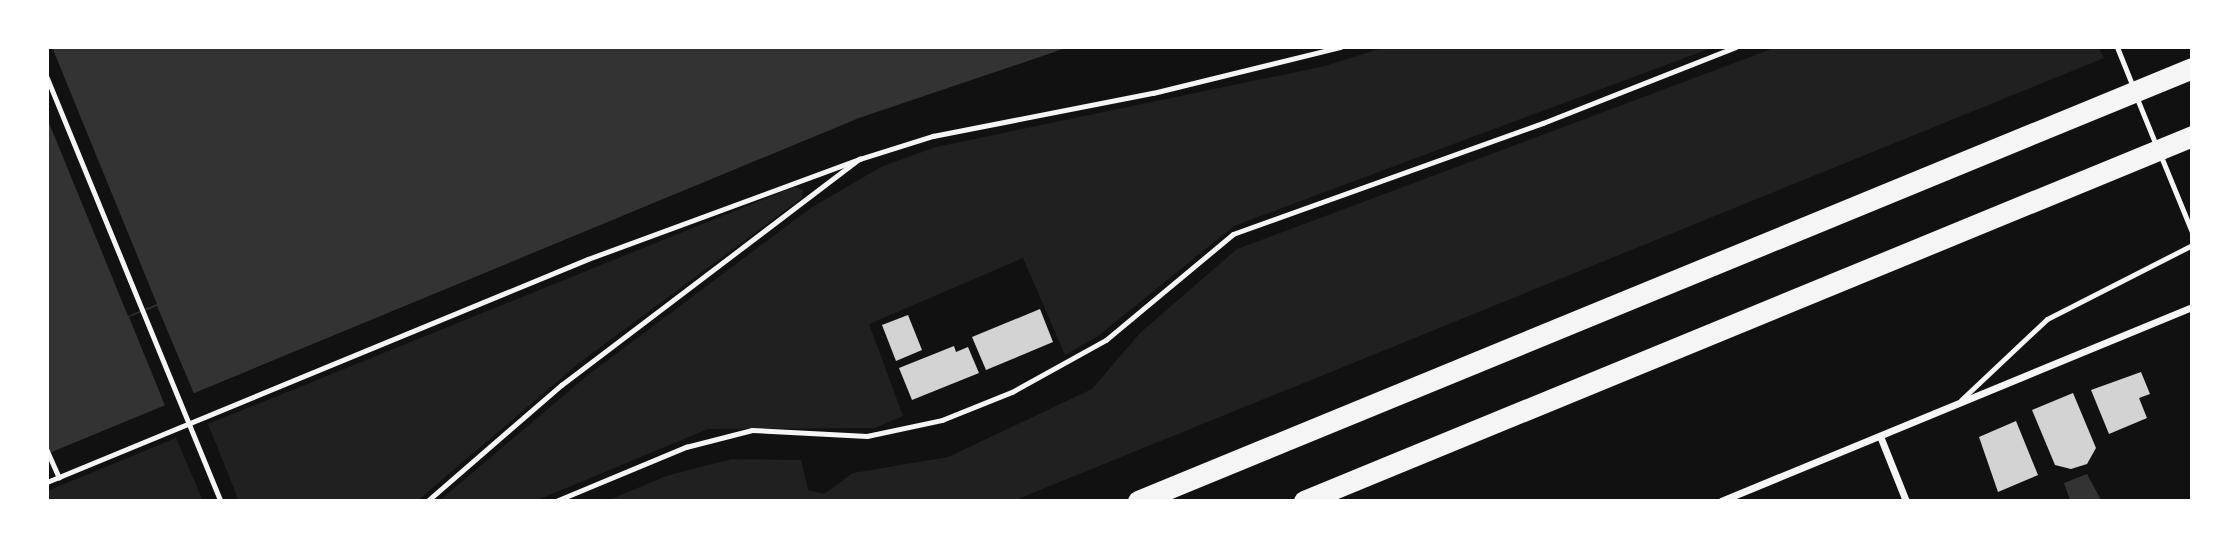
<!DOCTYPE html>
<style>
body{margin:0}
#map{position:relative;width:2239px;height:548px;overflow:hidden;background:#111;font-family:Roboto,sans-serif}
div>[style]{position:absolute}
.green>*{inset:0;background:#202020}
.water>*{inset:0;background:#333}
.pier>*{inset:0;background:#111}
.building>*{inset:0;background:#d3d3d3}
.path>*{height:4.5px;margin:-2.25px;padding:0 2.25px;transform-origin:2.25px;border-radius:2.25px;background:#f5f5f5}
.service>*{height:5px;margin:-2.5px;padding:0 2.5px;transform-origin:2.5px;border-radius:2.5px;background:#f5f5f5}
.minor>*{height:7px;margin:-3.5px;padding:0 3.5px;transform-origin:3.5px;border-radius:3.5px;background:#f5f5f5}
.motorway>*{height:21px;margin:-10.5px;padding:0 10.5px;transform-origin:10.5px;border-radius:10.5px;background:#f5f5f5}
span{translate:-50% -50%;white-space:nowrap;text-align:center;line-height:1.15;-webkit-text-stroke:5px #fff;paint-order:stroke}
.frame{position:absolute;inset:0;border:49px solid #fff;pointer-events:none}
</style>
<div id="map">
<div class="green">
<div style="clip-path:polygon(1385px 47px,1714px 47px,1234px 226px,1098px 336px,1065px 355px,1023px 258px,869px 324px,903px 416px,875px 428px,708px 429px,535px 501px,439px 501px,588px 375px,812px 207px,883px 166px,936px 147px,1325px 66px)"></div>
<div style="clip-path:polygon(1777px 47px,2098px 47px,2104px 58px,1013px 501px,607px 501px,666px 476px,732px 459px,801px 460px,808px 490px,824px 494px,853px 473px,948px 457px,1092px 389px,1140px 333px,1237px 249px)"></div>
<div style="clip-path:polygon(794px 187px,803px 190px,802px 198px,579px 363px,417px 501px,239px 501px,208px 424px)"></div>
<div style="clip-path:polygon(176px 438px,203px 501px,47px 501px,47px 491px)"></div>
</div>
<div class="water">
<div style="clip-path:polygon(47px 47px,1069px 47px,859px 118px,47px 454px)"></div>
<div style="clip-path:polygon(2087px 474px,2101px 500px,2070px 500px,2064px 483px)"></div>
</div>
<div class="pier">
<div style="clip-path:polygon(47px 47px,52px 47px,157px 304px,128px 316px,47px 118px)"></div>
<div style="clip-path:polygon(157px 306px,195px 396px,166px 408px,129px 317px)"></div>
</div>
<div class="building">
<div style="clip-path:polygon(1040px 309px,1053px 342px,986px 370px,972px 337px)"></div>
<div style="clip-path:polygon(908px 315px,922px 350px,896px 361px,882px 325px)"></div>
<div style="clip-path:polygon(954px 346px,956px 352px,968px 347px,979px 373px,912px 400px,899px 368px)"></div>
<div style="clip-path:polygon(2141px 372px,2150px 394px,2139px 398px,2147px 418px,2109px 434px,2091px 390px)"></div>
<div style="clip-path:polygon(2073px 393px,2096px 448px,2087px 464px,2071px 469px,2055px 465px,2032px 410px)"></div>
<div style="clip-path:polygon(2016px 421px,2038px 475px,1998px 492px,1979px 437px)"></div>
</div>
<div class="path">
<div style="left:47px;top:77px;width:458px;rotate:67.7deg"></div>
<div style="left:860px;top:159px;width:77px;rotate:-17.5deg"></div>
<div style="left:933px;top:136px;width:224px;rotate:-11.1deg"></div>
<div style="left:1153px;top:93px;width:193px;rotate:-13.8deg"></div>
<div style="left:47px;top:450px;width:30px;rotate:66deg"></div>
<div style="left:47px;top:482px;width:585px;rotate:-22.4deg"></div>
<div style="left:588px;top:259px;width:290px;rotate:-20.2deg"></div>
<div style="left:860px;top:159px;width:374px;rotate:142.8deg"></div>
<div style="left:562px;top:385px;width:177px;rotate:139.1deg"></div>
<div style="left:556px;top:501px;width:141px;rotate:-22.6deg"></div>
<div style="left:686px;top:447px;width:68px;rotate:-14.4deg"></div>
<div style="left:752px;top:430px;width:115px;rotate:3deg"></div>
<div style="left:867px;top:436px;width:77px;rotate:-12deg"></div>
<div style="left:942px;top:420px;width:75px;rotate:-21.8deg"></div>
<div style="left:1012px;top:392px;width:107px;rotate:-29deg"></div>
<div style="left:1106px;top:340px;width:165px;rotate:-39.8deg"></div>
<div style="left:1233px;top:234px;width:329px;rotate:-19.7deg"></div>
<div style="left:1543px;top:123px;width:207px;rotate:-21.5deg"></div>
</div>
<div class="service">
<div style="left:2117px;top:47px;width:43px;rotate:68.2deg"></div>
<div style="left:2136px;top:96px;width:53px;rotate:67.8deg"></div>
<div style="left:2160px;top:154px;width:84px;rotate:67.7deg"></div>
<div style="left:1961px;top:400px;width:118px;rotate:-43.3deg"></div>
<div style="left:2047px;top:319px;width:163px;rotate:-27deg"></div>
</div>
<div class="minor">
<div style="left:1880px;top:436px;width:70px;rotate:68.2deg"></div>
<div style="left:1721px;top:501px;width:509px;rotate:-22.39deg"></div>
</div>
<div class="motorway">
<div style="left:1138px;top:501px;width:1139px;rotate:-22.33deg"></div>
<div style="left:1304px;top:501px;width:960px;rotate:-22.34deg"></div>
</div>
<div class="frame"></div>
</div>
